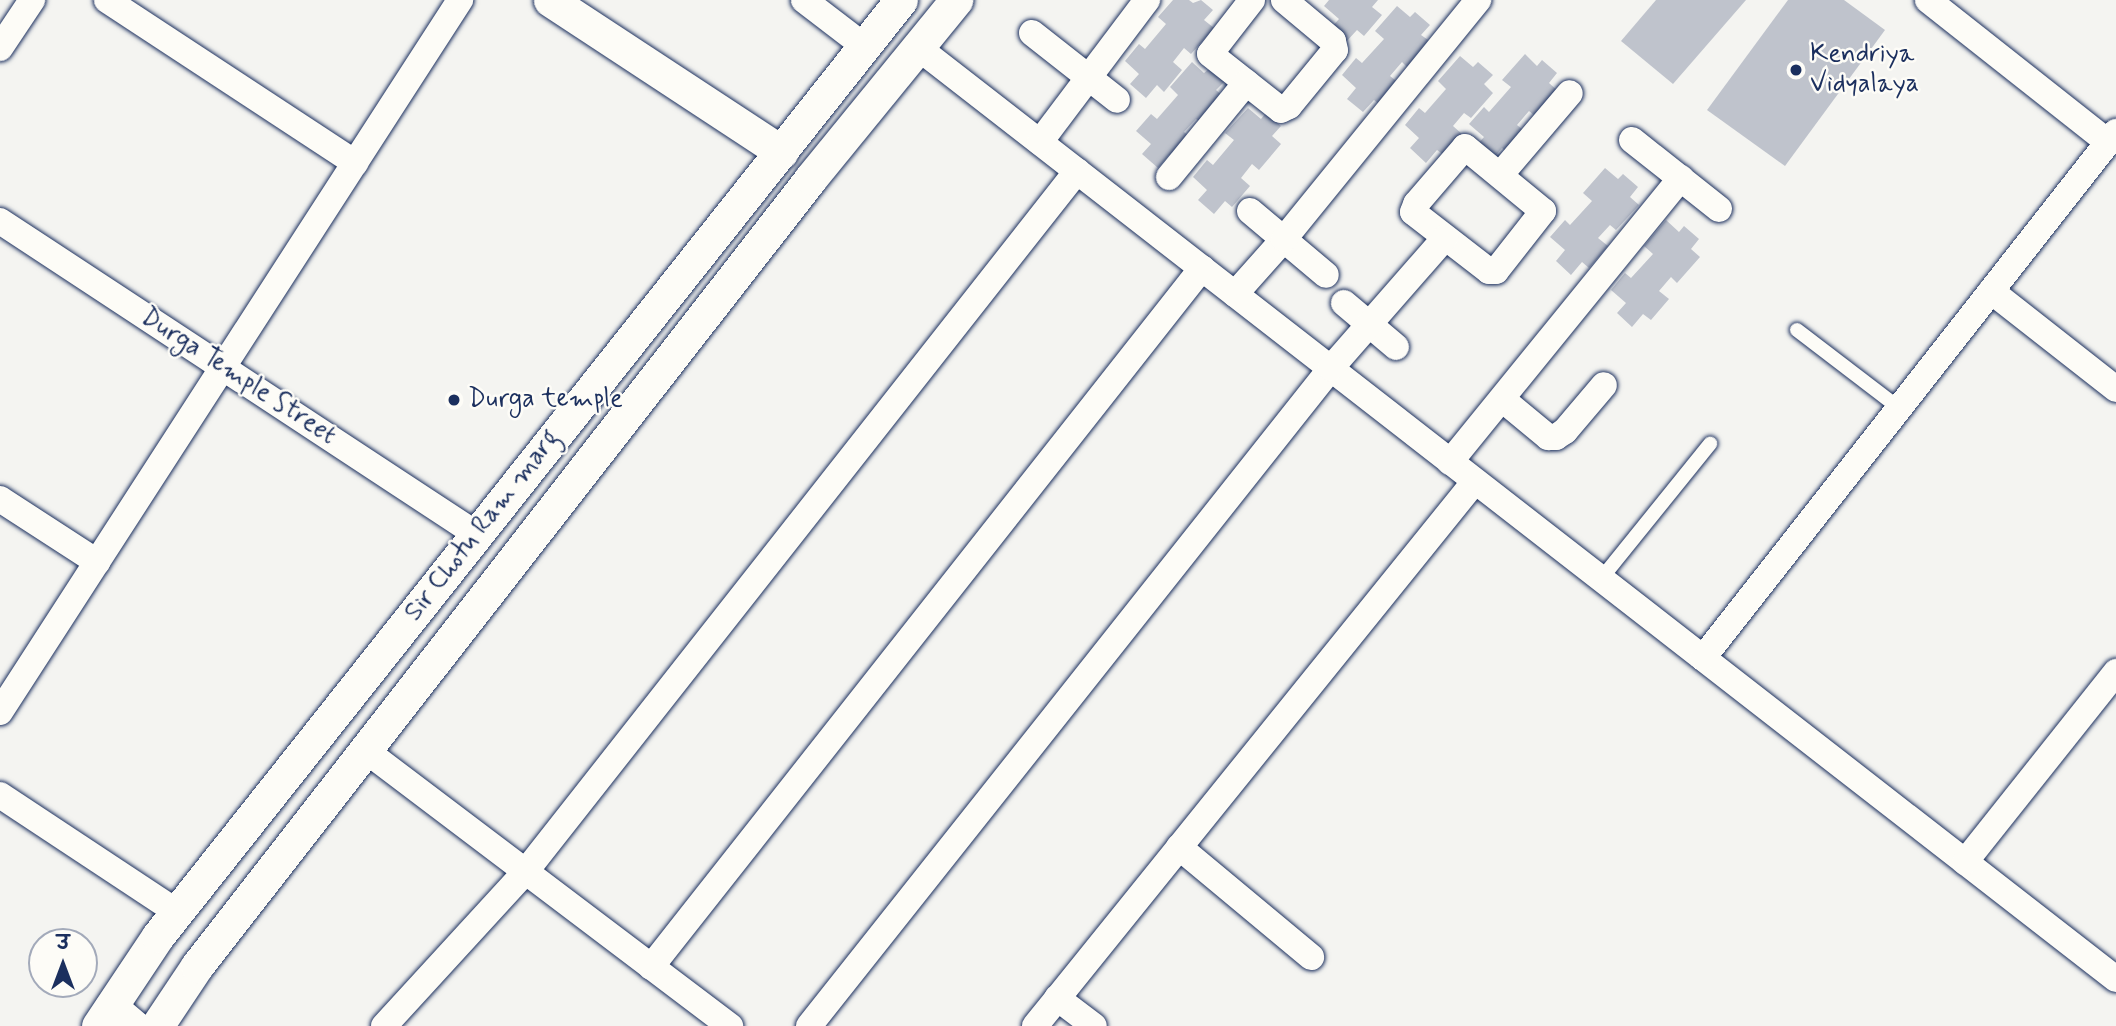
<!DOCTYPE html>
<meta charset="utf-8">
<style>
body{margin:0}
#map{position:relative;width:2116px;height:1026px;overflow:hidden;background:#f4f4f1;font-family:Mynerve,"Playpen Sans Deva",sans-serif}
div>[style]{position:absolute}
.building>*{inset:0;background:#bfc3cc}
.roads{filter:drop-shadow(0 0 2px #1b2f5e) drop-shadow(0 0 2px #1b2f5e)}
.service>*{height:14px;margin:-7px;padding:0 7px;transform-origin:7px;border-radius:7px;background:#fdfcf7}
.minor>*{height:26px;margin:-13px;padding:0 13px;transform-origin:13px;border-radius:13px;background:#fdfcf7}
.tertiary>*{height:33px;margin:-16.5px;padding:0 16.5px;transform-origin:16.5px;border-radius:16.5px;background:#fdfcf7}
.dots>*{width:19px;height:19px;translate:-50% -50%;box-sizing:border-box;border:4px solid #fdfcf7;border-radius:50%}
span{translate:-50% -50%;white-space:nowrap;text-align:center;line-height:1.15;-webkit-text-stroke:5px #fdfcf7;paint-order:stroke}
.poi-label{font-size:26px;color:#1b2f5e}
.left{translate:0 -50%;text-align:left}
.street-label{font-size:26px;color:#1b2f5e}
.north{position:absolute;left:28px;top:928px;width:70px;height:70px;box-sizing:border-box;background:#fdfcf7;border:2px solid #a3aaba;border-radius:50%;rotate:0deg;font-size:19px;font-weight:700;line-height:28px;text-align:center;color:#1b2f5e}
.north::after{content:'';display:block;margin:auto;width:24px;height:32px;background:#1b2f5e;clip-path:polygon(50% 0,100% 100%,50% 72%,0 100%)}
</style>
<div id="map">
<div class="building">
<div style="clip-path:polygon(1173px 0,1189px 0,1193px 3px,1201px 0,1213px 10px,1204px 20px,1214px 28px,1191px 54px,1184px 48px,1173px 62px,1182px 70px,1164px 92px,1157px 85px,1146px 98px,1130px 84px,1139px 74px,1125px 61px,1139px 44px,1145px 49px,1166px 24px,1158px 17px)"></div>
<div style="clip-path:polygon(1329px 0,1378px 0,1372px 7px,1382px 15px,1364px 36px,1357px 30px,1345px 43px,1330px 29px,1339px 19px,1324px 6px)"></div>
<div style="clip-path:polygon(1656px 0,1746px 0,1673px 84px,1621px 41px)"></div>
<div style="clip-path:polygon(1788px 0,1844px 0,1885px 30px,1785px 166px,1707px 110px)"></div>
<div style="clip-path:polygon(1397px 6px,1410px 17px,1415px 12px,1430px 25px,1421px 35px,1431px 42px,1408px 68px,1402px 62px,1390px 76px,1400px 84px,1381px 106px,1374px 100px,1363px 112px,1347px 99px,1356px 88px,1342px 75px,1356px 58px,1362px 63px,1384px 39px,1375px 31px)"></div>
<div style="clip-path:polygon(1525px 54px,1537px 66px,1542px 60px,1557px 73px,1549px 83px,1558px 91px,1535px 116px,1529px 111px,1517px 125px,1527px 133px,1509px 154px,1502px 148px,1491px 161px,1475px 147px,1484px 137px,1469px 124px,1484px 107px,1489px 112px,1511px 87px,1502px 80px)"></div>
<div style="clip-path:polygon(1460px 56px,1473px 67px,1478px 62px,1493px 75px,1484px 84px,1493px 93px,1471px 118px,1464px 113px,1453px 126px,1462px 134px,1444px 155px,1437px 150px,1426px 163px,1410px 148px,1419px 138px,1405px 125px,1419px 108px,1425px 113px,1446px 89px,1438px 81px)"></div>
<div style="clip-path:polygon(1192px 62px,1204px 73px,1210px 68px,1225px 81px,1216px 90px,1225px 98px,1203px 124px,1196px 119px,1184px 132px,1194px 140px,1176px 161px,1169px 155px,1158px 168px,1142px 154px,1151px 144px,1136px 131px,1151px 114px,1157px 119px,1178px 95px,1170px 87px)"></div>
<div style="clip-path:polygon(1248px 108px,1261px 119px,1266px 113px,1281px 126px,1272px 136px,1281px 144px,1259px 170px,1252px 164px,1241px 178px,1250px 186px,1232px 207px,1225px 201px,1214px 214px,1198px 200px,1207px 190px,1193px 177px,1207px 160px,1213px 165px,1234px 140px,1225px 133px)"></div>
<div style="clip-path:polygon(1605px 168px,1618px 179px,1623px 174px,1638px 187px,1630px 197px,1639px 205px,1616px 230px,1610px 225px,1598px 238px,1608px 246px,1589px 268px,1582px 262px,1571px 275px,1556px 261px,1565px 250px,1550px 237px,1565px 220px,1570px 225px,1592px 201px,1583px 193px)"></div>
<div style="clip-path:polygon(1666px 220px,1679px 232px,1684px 226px,1699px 239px,1691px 249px,1700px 257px,1677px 283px,1671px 277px,1659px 291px,1669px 299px,1651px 320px,1643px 314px,1632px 327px,1617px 313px,1626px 303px,1611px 290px,1625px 273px,1631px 278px,1653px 254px,1644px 246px)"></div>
</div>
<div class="roads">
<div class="service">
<div style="left:1797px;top:330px;width:128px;rotate:37.4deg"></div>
<div style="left:1601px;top:579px;width:174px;rotate:-51.1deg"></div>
</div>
<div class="minor">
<div style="left:107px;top:0;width:297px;rotate:33.3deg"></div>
<div style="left:804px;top:0;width:76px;rotate:37.5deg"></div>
<div style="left:1252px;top:0;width:68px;rotate:127.9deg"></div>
<div style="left:1210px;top:54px;width:90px;rotate:38.3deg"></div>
<div style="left:1281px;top:110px;width:9px;rotate:-27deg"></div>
<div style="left:1289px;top:106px;width:72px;rotate:-50.6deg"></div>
<div style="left:1335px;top:50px;width:9px;rotate:-103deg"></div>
<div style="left:1333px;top:41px;width:64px;rotate:-140.1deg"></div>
<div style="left:1928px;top:0;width:229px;rotate:38.3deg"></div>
<div style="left:1032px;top:33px;width:108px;rotate:38.2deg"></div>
<div style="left:916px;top:46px;width:1520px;rotate:37.87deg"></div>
<div style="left:0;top:48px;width:58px;rotate:-56.3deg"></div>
<div style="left:1632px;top:140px;width:111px;rotate:38.4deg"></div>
<div style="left:1040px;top:142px;width:178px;rotate:-53deg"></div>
<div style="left:1465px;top:147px;width:101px;rotate:39.4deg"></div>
<div style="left:1543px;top:211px;width:76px;rotate:128.1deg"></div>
<div style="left:1496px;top:271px;width:7px;rotate:180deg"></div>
<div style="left:1489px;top:271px;width:96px;rotate:-142.2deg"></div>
<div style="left:1413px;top:212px;width:9px;rotate:-69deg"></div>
<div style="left:1416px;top:204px;width:75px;rotate:-49.3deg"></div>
<div style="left:1501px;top:174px;width:106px;rotate:-49.6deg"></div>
<div style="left:1169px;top:177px;width:122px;rotate:-50.7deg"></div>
<div style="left:1250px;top:211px;width:99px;rotate:40.1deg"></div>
<div style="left:0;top:221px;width:570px;rotate:33.33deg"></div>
<div style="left:1991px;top:291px;width:159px;rotate:38.1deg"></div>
<div style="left:1235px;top:294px;width:74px;rotate:-48.3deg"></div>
<div style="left:1284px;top:239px;width:308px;rotate:-50.9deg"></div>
<div style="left:1344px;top:303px;width:68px;rotate:40.2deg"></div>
<div style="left:1502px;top:399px;width:60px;rotate:39.6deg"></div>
<div style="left:1548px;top:437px;width:8px"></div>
<div style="left:1556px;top:437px;width:11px;rotate:-34deg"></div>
<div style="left:1565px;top:431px;width:60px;rotate:-49.7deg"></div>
<div style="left:1450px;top:462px;width:366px;rotate:-50.9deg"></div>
<div style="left:0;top:499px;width:116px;rotate:33deg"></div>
<div style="left:1703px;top:658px;width:669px;rotate:-51.86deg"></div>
<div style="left:0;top:712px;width:848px;rotate:-57.13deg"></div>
<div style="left:365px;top:750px;width:458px;rotate:37.1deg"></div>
<div style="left:0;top:795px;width:212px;rotate:33.5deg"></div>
<div style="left:1179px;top:847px;width:172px;rotate:39.8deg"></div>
<div style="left:1965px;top:862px;width:243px;rotate:-51.5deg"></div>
<div style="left:651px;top:967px;width:890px;rotate:-51.75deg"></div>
<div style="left:1057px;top:998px;width:46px;rotate:37.1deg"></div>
<div style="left:384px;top:1026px;width:210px;rotate:-47.5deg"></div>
<div style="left:526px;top:871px;width:891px;rotate:-51.79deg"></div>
<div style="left:809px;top:1026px;width:840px;rotate:-51.57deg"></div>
<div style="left:1331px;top:368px;width:173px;rotate:-48.8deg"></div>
<div style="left:1035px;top:1026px;width:700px;rotate:-51.08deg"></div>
</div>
<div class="tertiary">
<div style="left:550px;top:0;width:277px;rotate:33.3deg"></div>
<div style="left:111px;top:1007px;width:30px;rotate:40deg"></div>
<div style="left:98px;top:1026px;width:108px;rotate:-56.3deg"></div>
<div style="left:158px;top:936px;width:1195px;rotate:-51.56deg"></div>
<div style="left:157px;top:1026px;width:72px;rotate:-56.3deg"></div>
<div style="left:197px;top:966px;width:999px;rotate:-52.07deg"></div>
<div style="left:811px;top:178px;width:230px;rotate:-50.8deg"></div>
</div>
</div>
<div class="dots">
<div style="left:1796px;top:70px;background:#1b2f5e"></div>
<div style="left:454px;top:400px;background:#1b2f5e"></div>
</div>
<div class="poi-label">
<span class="left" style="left:1810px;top:70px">Kendriya<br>Vidyalaya</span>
<span class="left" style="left:468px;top:400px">Durga temple</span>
</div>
<div class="street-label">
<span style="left:238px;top:377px;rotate:33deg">Durga Temple Street</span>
<span style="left:483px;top:526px;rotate:-52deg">Sir Chotu Ram marg</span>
</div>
<div class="north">उ</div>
</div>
